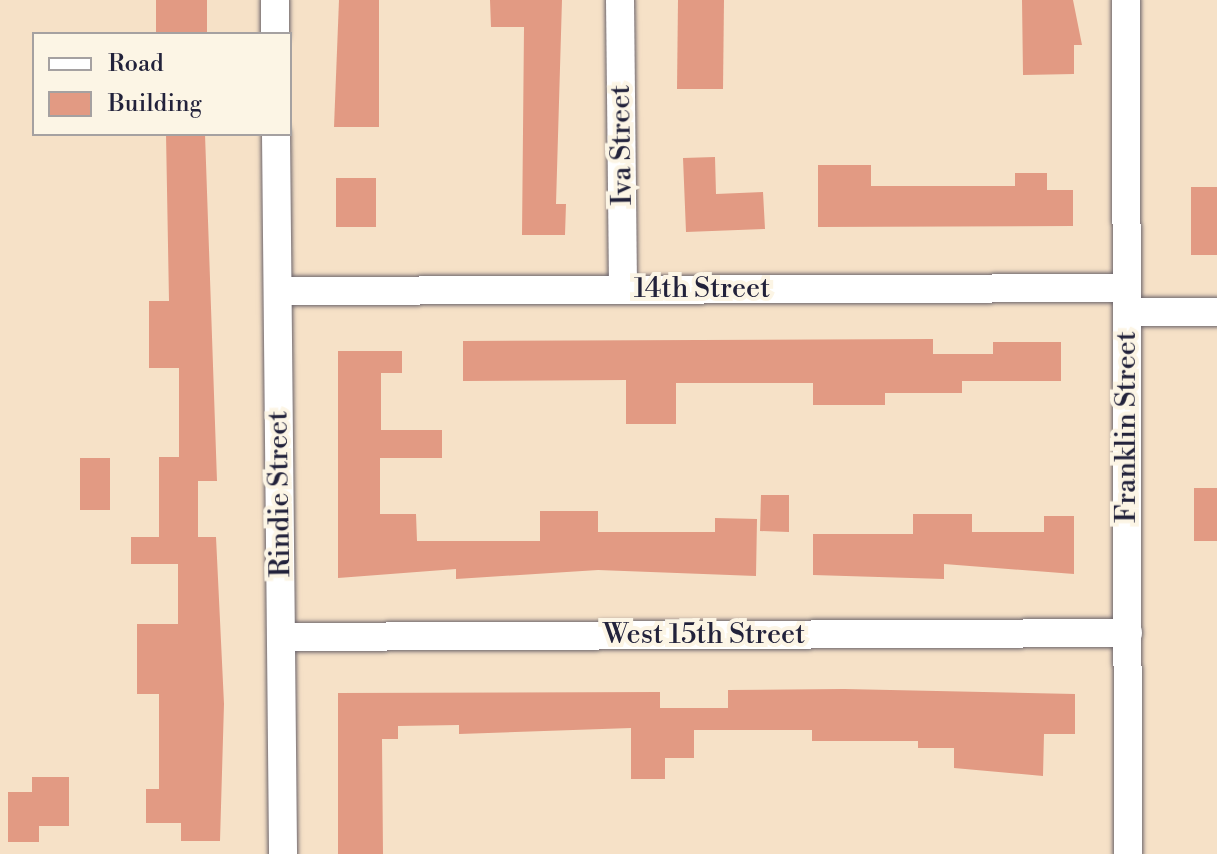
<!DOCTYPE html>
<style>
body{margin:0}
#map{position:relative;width:1217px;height:854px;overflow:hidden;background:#f6e1c7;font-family:"Libre Bodoni",serif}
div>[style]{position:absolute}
.building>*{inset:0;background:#e29a83}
.roads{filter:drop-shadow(0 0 2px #6c656c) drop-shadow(0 0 2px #6c656c)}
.minor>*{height:28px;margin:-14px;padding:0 14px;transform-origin:14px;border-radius:14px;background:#fff}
span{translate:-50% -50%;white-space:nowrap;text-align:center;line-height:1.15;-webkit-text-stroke:8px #fcf5e5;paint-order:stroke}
.street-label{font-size:28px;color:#22223b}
.legend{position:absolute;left:32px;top:32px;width:260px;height:104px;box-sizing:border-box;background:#fcf5e5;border:2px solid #a5a1a1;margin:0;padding:10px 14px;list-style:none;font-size:24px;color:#22223b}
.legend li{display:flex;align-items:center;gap:16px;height:40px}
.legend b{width:40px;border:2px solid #a5a1a1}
</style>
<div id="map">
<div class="building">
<div style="clip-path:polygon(156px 0,207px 0,207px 34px,156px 34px)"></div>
<div style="clip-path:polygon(339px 0,379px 0,379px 127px,334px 127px)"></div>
<div style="clip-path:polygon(490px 0,562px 0,556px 204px,566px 204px,565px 235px,522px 235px,524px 27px,491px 27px)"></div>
<div style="clip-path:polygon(678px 0,724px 0,723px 89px,677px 89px)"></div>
<div style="clip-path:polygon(1022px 0,1073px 0,1082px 45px,1074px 45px,1074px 74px,1023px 75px)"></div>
<div style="clip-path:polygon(166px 134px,205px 134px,217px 481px,198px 481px,198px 537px,216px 537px,224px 704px,220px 841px,181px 841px,181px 823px,146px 823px,146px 789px,159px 789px,159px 694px,137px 694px,137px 624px,178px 624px,178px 564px,131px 564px,131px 537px,159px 537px,159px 457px,179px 457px,179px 368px,149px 368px,149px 301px,169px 301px)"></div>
<div style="clip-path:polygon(715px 157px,716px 194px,763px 192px,765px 229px,686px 232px,683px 158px)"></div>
<div style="clip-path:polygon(818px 165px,871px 165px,871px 186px,1015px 186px,1015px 173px,1047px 173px,1047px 190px,1073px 190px,1073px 226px,818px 227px)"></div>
<div style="clip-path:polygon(336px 178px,376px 178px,376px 227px,336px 227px)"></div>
<div style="clip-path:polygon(1191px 187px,1217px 187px,1217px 255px,1191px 255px)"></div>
<div style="clip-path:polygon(933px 339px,933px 354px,993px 354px,993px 342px,1061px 342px,1061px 381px,962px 381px,962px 393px,885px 393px,885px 405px,813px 405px,813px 383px,676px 383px,676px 424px,626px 424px,626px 380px,463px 381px,463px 341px)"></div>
<div style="clip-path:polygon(338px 351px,402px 351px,402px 373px,381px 373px,381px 430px,442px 430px,442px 458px,380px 458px,380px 514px,416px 514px,417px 541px,540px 541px,540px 511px,598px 511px,598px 532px,715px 532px,715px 518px,757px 519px,756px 576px,598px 570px,456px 579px,456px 569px,338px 578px)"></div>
<div style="clip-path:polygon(80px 458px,110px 458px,110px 510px,80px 510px)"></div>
<div style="clip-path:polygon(1194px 488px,1217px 488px,1217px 541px,1194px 541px)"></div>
<div style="clip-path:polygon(761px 495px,789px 495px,789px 532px,760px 531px)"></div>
<div style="clip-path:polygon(913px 514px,972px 514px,972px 532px,1044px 532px,1044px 516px,1074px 516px,1074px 574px,944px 564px,944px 579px,813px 575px,813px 534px,913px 534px)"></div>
<div style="clip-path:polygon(844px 689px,1075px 694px,1075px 734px,1044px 734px,1043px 776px,954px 768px,954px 748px,918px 748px,918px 741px,812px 741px,812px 730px,694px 730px,694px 758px,665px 758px,665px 779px,631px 779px,631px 728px,459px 734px,459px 725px,398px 726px,398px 739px,382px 739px,383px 854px,338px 854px,338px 693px,660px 692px,660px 708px,728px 708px,728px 690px)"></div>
<div style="clip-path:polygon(32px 777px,69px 777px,69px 826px,39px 826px,39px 842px,8px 842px,8px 792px,32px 792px)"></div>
</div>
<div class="roads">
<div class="minor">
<div style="left:275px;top:0;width:34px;rotate:90deg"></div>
<div style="left:620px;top:0;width:289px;rotate:89.4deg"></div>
<div style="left:1126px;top:0;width:854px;rotate:89.87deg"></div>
<div style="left:276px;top:134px;width:720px;rotate:89.44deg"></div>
<div style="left:278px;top:291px;width:849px;rotate:-0.2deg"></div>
<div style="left:1127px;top:312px;width:90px"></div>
<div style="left:281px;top:637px;width:847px;rotate:-0.27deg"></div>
</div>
</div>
<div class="street-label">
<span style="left:622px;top:145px;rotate:-91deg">Iva Street</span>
<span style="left:702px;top:289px">14th Street</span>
<span style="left:1127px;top:427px;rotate:-90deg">Franklin Street</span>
<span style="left:280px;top:494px;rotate:-91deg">Rindie Street</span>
<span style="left:704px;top:635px">West 15th Street</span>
</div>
<ul class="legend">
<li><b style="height:10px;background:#fff"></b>Road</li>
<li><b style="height:22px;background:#e29a83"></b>Building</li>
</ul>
</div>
